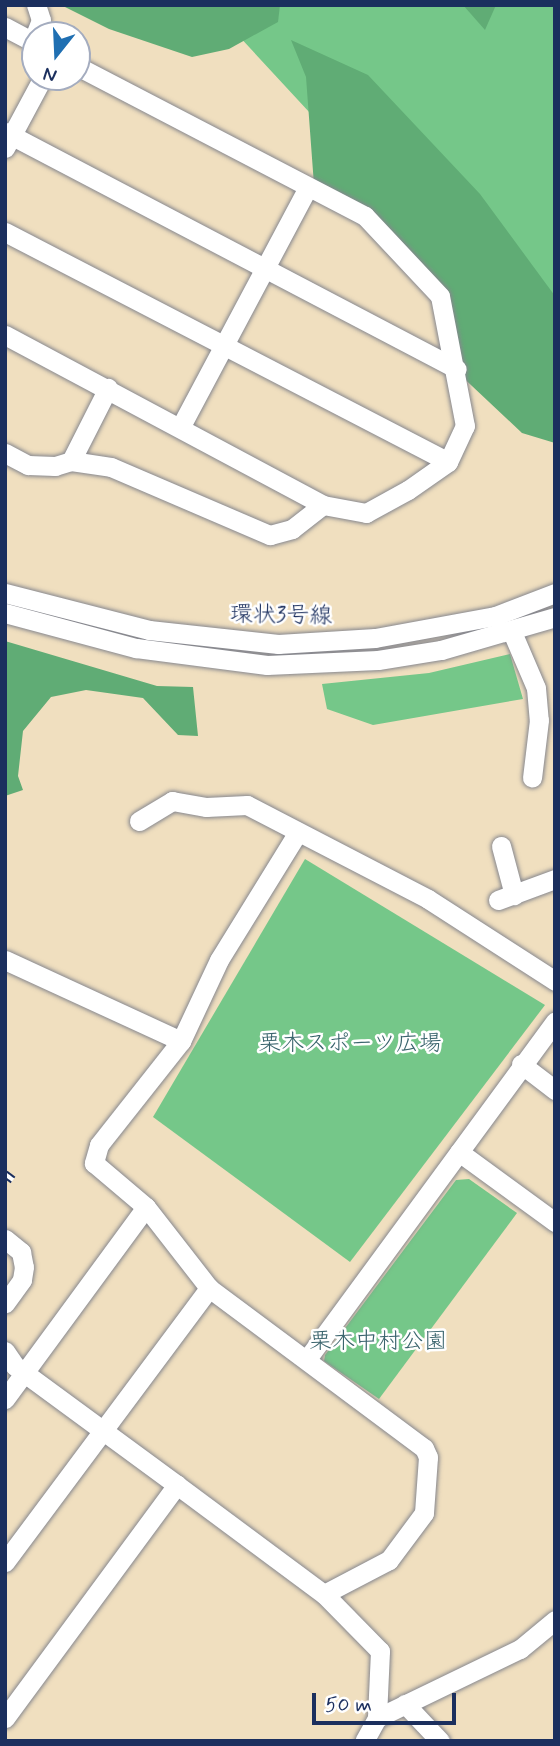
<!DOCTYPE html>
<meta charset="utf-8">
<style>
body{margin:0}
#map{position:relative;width:560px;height:1746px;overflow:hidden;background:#f0dfbf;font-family:Mynerve,"Klee One",sans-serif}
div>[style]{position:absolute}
.green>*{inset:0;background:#75c789}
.forest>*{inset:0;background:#60ac75}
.roads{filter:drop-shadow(0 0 2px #86878e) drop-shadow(0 0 2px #86878e)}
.minor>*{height:19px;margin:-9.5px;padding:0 9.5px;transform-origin:9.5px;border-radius:9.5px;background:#fff}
.rail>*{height:8px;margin-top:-4px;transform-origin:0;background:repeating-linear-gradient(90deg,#fff 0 16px,#1b2f5e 0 32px);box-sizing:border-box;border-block:2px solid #1b2f5e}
span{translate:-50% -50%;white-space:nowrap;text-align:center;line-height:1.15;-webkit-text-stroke:5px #fff;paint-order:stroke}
.street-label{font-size:23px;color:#1b2f5e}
.park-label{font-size:23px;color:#3a646d}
.frame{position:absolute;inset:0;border:7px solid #1b2f5e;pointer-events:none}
.north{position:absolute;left:21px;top:21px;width:70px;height:70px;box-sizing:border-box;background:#fff;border:2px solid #a4acbf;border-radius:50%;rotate:198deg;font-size:19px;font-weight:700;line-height:28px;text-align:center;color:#1b2f5e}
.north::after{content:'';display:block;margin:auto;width:24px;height:32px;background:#1f6fb2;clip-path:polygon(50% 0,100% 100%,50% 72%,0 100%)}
.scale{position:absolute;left:312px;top:1693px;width:144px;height:32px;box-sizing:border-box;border:4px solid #1b2f5e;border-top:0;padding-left:9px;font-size:21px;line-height:24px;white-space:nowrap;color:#1b2f5e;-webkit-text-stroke:5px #fff;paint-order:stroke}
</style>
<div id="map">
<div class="green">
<div style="clip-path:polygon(153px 5px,555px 5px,555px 322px,310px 113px,237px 34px)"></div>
<div style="clip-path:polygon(510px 654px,523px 699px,373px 725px,327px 709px,322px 684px,429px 673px)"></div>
<div style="clip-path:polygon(305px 859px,545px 1005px,350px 1262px,153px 1117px)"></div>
<div style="clip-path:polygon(469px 1179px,517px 1213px,379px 1399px,324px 1361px,325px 1355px,456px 1180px)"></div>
</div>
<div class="forest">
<div style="clip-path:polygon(61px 5px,280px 5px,278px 22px,229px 49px,192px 57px,109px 29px)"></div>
<div style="clip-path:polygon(463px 5px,496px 5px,485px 30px)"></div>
<div style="clip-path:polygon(291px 40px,368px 75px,480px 194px,555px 296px,555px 443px,522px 433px,455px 370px,444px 310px,383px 238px,314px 185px,306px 77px)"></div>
<div style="clip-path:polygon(5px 641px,157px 686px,193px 687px,198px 736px,178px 735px,143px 698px,86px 690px,51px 697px,23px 731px,18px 776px,23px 790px,5px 796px)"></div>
</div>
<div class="roads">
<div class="minor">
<div style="left:5px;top:27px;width:34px;rotate:28deg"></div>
<div style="left:35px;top:35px;width:16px;rotate:-68deg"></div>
<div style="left:41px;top:20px;width:16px;rotate:-108deg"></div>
<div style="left:5px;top:132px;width:510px;rotate:27.67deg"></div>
<div style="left:5px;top:148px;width:81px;rotate:-61.8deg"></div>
<div style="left:5px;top:232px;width:499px;rotate:27.4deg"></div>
<div style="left:5px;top:335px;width:361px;rotate:28.1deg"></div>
<div style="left:181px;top:426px;width:268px;rotate:-62deg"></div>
<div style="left:5px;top:453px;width:26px;rotate:28deg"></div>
<div style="left:28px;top:465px;width:27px;rotate:2deg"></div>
<div style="left:55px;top:466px;width:17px;rotate:-17deg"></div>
<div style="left:71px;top:461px;width:40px;rotate:8.5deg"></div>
<div style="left:111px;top:467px;width:173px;rotate:23.2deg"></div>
<div style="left:270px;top:535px;width:23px;rotate:-15deg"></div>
<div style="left:292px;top:529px;width:39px;rotate:-38deg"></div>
<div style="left:323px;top:505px;width:44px;rotate:10.5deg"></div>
<div style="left:366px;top:513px;width:48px;rotate:-28.7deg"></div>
<div style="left:408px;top:490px;width:49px;rotate:-35deg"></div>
<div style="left:448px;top:462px;width:40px;rotate:-65deg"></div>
<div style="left:465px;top:426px;width:132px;rotate:-100.9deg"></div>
<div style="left:440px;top:296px;width:110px;rotate:-133.2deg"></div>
<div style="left:365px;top:216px;width:325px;rotate:-152.5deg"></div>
<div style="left:71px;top:461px;width:82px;rotate:-63.1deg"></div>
<div style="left:5px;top:593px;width:149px;rotate:14.4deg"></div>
<div style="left:149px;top:630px;width:130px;rotate:6.2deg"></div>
<div style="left:278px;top:644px;width:97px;rotate:-3.5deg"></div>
<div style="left:375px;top:638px;width:122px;rotate:-10.4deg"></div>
<div style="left:495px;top:616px;width:64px;rotate:-21deg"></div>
<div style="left:5px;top:613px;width:136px;rotate:15deg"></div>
<div style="left:136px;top:648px;width:132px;rotate:7.4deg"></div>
<div style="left:267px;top:665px;width:111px;rotate:-2.6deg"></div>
<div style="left:378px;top:660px;width:64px;rotate:-9deg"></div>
<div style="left:441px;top:650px;width:119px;rotate:-16.1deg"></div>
<div style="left:512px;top:632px;width:61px;rotate:66.8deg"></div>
<div style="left:536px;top:688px;width:32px;rotate:85deg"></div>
<div style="left:539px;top:720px;width:58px;rotate:96.9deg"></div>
<div style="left:139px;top:821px;width:39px;rotate:-31deg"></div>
<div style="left:172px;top:801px;width:35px;rotate:10deg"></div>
<div style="left:206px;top:807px;width:41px;rotate:-2.8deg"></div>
<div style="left:247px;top:805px;width:204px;rotate:27.4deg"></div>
<div style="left:428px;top:899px;width:151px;rotate:32.8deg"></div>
<div style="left:298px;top:832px;width:150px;rotate:121.7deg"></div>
<div style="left:219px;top:960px;width:89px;rotate:115.1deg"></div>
<div style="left:181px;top:1041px;width:132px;rotate:128.3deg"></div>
<div style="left:99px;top:1145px;width:19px;rotate:106deg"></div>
<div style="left:94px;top:1163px;width:68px;rotate:40.2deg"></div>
<div style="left:146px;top:1207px;width:103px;rotate:52.1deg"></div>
<div style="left:209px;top:1288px;width:268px;rotate:36.7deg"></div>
<div style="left:424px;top:1448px;width:10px;rotate:66deg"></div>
<div style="left:428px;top:1457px;width:56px;rotate:94.1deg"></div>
<div style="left:424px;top:1513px;width:59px;rotate:126.7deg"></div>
<div style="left:389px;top:1560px;width:73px;rotate:152.4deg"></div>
<div style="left:501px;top:846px;width:51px;rotate:75.1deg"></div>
<div style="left:498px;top:900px;width:61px;rotate:-20.2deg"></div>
<div style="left:5px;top:960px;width:194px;rotate:24.7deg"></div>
<div style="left:521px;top:1064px;width:43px;rotate:37.4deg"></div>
<div style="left:459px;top:1152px;width:119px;rotate:36.1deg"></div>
<div style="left:5px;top:1239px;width:21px;rotate:39deg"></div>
<div style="left:21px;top:1252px;width:15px;rotate:79deg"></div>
<div style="left:24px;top:1267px;width:13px;rotate:99deg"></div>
<div style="left:22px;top:1280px;width:29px;rotate:126deg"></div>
<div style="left:5px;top:1351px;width:18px;rotate:56deg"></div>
<div style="left:15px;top:1366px;width:201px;rotate:36.3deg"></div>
<div style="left:307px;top:1359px;width:419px;rotate:-53.7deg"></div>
<div style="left:5px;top:1399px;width:238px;rotate:-53.7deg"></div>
<div style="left:5px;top:1562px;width:342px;rotate:-53.3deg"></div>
<div style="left:405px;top:1704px;width:51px;rotate:46.6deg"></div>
<div style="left:5px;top:1718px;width:290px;rotate:-53.6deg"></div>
<div style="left:177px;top:1485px;width:183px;rotate:36.6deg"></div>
<div style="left:324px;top:1594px;width:80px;rotate:45.5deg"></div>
<div style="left:380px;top:1651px;width:67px;rotate:92.6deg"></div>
<div style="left:377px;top:1718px;width:26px;rotate:119deg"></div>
<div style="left:377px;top:1718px;width:159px;rotate:-25.8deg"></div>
<div style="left:520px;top:1649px;width:45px;rotate:-39.6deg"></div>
</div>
</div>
<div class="rail">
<div style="left:5px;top:1174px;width:10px;rotate:37deg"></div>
</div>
<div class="street-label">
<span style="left:281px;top:616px;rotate:1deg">環状3号線</span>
</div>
<div class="park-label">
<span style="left:350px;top:1044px">栗木スポーツ広場</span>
<span style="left:378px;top:1342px">栗木中村公園</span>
</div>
<div class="frame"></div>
<div class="north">N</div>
<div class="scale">50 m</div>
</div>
